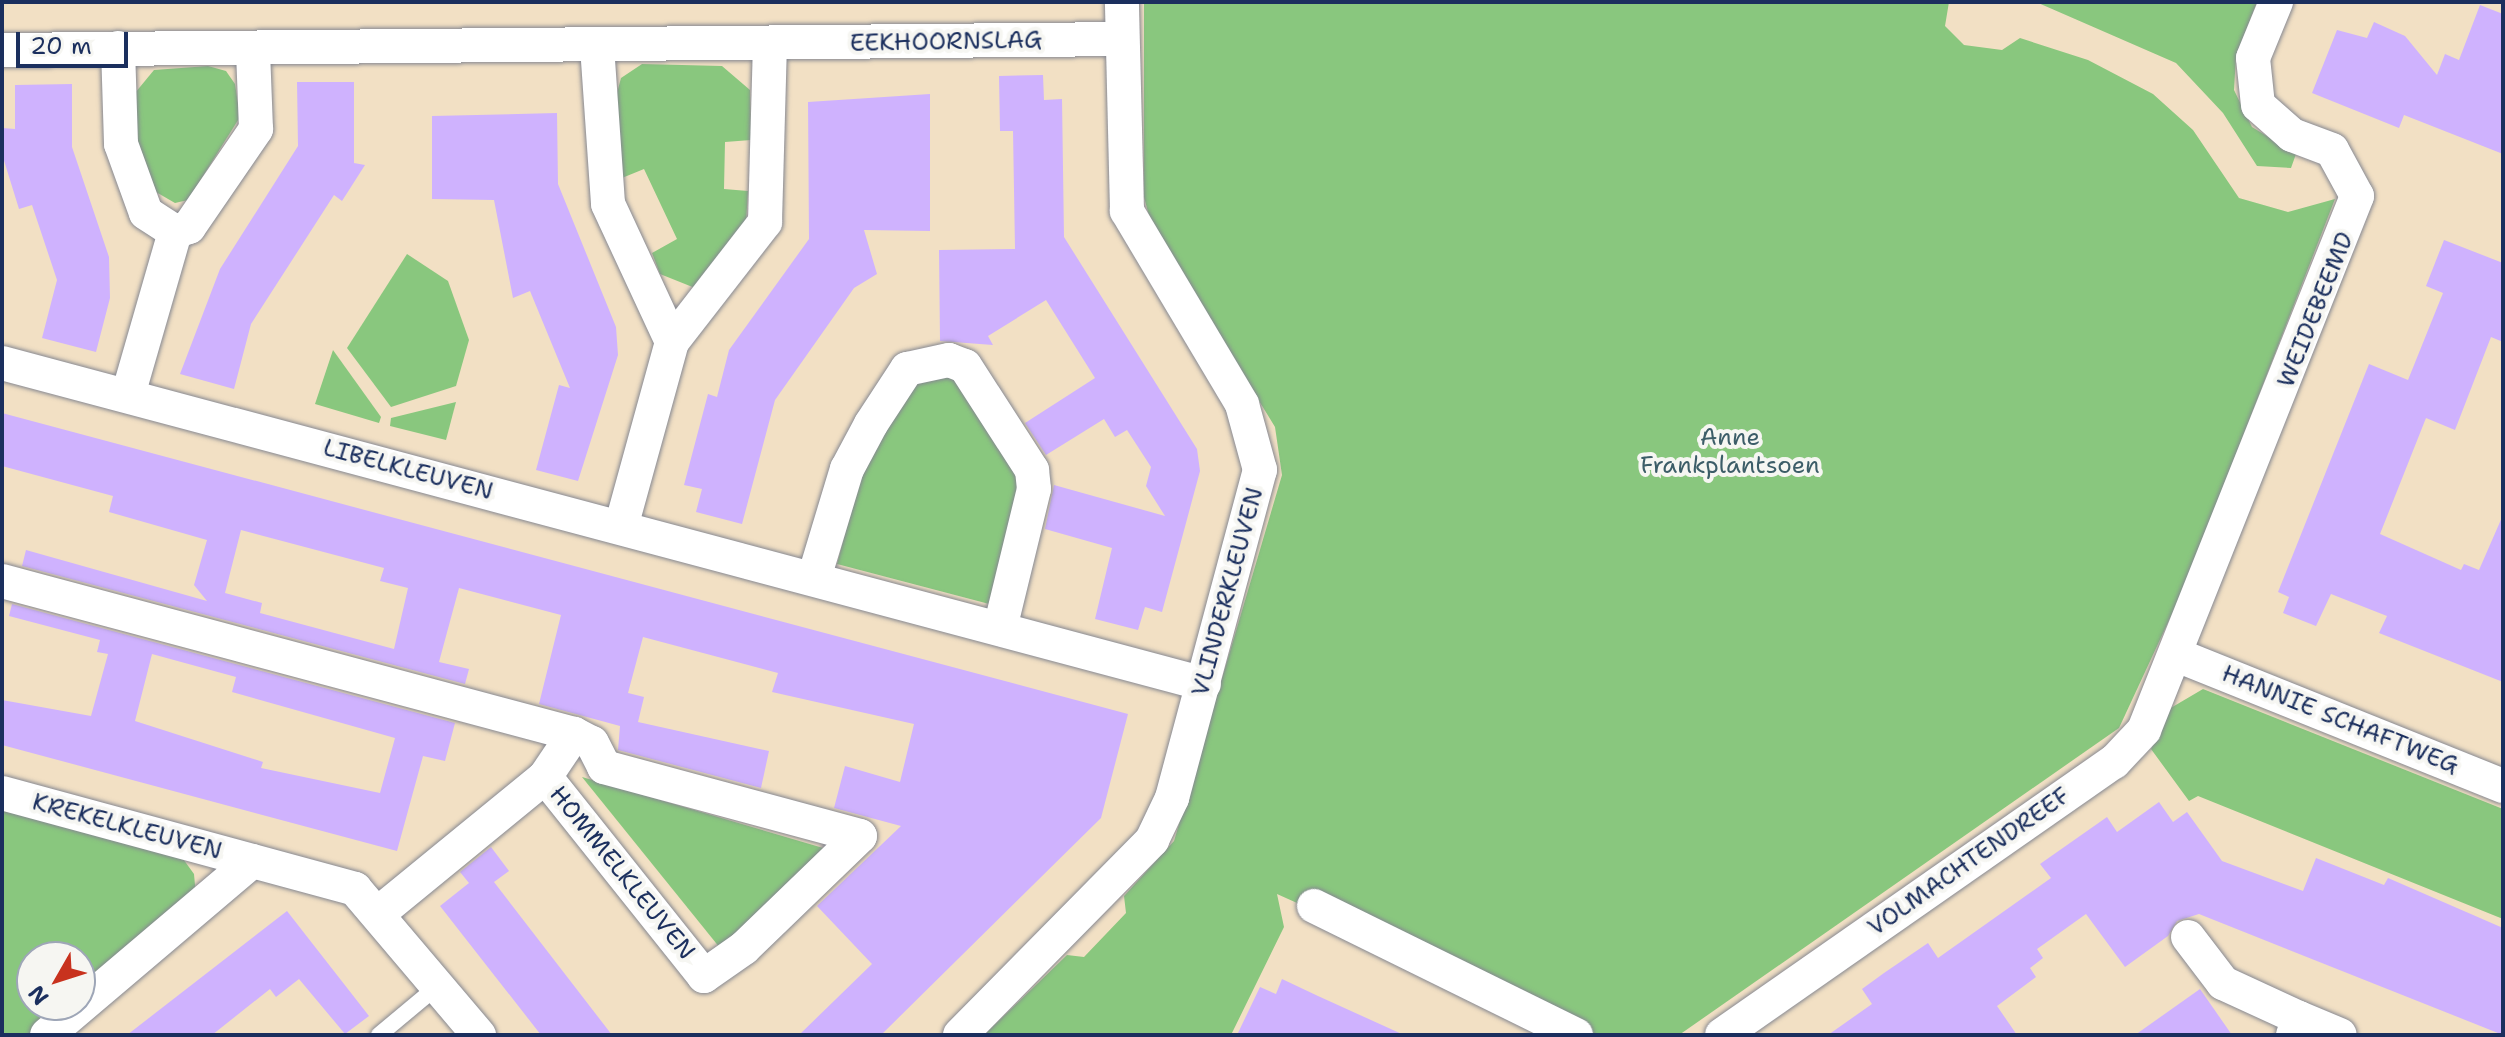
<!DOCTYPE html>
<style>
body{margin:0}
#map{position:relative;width:2505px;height:1037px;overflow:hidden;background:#f2e0c4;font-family:"Shantell Sans",sans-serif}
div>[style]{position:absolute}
.green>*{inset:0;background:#89c77e}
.building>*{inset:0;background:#cfb2fe}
.roads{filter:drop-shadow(0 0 2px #868891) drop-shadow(0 0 2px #868891)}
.lane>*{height:16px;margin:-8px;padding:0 8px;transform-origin:8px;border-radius:8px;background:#fff}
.street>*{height:34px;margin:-17px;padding:0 17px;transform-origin:17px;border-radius:17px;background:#fff}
span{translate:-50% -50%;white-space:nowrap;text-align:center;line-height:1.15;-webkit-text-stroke:8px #f6f6f2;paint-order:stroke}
.street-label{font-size:24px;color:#1b2f5e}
.park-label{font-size:24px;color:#3c5d68}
.frame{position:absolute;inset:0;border:4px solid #1b2f5e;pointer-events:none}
.north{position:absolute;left:16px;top:941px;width:80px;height:80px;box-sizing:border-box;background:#f6f6f2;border:2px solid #9ea6b7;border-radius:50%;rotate:231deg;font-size:22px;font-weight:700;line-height:32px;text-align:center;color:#1b2f5e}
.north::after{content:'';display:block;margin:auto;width:28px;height:36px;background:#c8321e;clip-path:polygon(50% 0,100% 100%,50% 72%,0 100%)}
.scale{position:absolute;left:16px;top:32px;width:112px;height:36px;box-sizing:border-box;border:4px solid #1b2f5e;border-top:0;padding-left:10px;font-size:24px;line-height:28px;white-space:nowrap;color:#1b2f5e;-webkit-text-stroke:6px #f6f6f2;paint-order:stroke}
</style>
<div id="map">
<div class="green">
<div style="clip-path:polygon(1144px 2px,1949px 2px,1945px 26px,1964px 45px,2002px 50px,2020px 38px,2088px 60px,2153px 94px,2193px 130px,2239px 198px,2288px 212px,2335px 199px,2184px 588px,2119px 728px,1679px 1035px,1591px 1035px,1277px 894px,1284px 927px,1231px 1035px,984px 1035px,1067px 955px,1084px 957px,1126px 913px,1124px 896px,1174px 841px,1282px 475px,1275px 427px,1152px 227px,1144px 197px)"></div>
<div style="clip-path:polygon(2036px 2px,2257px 2px,2236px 56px,2234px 90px,2252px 127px,2296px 154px,2291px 168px,2257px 166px,2223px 113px,2176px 63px)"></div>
<div style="clip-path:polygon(642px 64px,722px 66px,750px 90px,751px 140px,725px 142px,724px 189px,748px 191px,746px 223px,695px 288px,660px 274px,652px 253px,677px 239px,644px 169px,617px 180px,617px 93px,621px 78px)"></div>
<div style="clip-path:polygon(208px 66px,226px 71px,235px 84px,240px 117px,188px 200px,175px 203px,156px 192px,137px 139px,135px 93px,154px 70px)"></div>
<div style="clip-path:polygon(407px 254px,448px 281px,469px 340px,456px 386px,391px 407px,347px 348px)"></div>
<div style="clip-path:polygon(333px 350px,381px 417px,379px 423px,315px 404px)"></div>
<div style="clip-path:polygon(936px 372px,959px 381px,1013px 466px,1020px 490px,993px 605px,837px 564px,864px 462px,922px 376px)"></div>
<div style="clip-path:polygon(456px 402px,446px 440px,390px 426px,391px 418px)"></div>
<div style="clip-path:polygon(2203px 689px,2503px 809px,2503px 919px,2198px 796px,2189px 801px,2151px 749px,2169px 709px)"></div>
<div style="clip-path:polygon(582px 777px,830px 850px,720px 948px)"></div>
<div style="clip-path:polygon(2px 806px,181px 856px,194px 874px,196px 896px,80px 994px,80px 957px,32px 957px,32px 1005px,67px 1005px,32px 1035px,2px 1035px)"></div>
</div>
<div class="building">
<div style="clip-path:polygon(2480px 5px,2503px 14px,2503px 154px,2404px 115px,2399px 128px,2312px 93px,2337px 30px,2367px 38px,2374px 22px,2405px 36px,2437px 75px,2445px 54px,2459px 60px)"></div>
<div style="clip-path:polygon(1043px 75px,1044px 100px,1062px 99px,1064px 237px,1197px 449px,1200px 471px,1162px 612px,1145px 607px,1138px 630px,1095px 619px,1112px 548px,1045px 529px,1054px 485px,1165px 516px,1146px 486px,1151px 467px,1127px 430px,1115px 437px,1104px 419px,1046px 455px,1025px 423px,1095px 378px,1046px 300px,988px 336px,993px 345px,940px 341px,939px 250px,1015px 249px,1013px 131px,1000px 131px,999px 76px)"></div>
<div style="clip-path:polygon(297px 82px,354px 82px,354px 163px,365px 165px,342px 201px,334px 195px,251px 324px,234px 389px,180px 374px,220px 269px,298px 146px)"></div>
<div style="clip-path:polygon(72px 84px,72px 147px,109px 257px,110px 298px,96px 352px,42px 338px,57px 280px,32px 205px,19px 209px,2px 154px,2px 128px,15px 129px,15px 85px)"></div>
<div style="clip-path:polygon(930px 94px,930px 231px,864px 230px,877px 274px,854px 288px,775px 400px,742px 524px,696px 512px,702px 489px,684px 485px,708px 394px,717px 397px,729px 350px,809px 239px,808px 102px)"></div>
<div style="clip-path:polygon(557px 113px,558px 184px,616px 327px,618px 355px,578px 481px,536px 470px,559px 385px,570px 388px,530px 291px,513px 298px,494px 200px,432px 199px,432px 116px)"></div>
<div style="clip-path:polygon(2444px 240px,2503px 263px,2503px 342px,2491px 337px,2455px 430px,2426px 418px,2380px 534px,2461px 570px,2464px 564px,2479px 570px,2503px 515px,2503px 682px,2379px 633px,2387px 616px,2331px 594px,2316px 626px,2283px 613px,2289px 597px,2278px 592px,2369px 364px,2408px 380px,2443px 293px,2426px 286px)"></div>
<div style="clip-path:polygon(evenodd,2px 413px,1128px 714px,1101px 818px,881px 1035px,799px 1035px,872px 964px,817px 906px,901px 826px,834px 808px,845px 766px,900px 782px,914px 724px,772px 692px,778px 673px,643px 637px,628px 693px,644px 697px,638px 722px,769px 751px,761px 788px,618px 750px,620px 726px,539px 704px,561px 615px,459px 588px,439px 662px,469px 669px,465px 684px,22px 566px,26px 550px,207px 601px,194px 585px,207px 540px,109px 512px,113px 496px,2px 466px,2px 413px,241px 530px,384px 568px,380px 581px,408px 588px,394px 649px,260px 613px,262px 603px,225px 593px,241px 530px)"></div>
<div style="clip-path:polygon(evenodd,12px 604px,455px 723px,445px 761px,423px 756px,397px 851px,2px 745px,2px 700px,91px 716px,108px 654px,97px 652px,100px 640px,9px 616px,12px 604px,152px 654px,236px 677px,232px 692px,395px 738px,380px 793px,261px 768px,263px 762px,135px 721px,152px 654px)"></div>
<div style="clip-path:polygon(2159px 802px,2173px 822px,2187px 812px,2222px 861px,2303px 891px,2316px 858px,2384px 885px,2388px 878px,2503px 928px,2503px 1035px,2199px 914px,2177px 921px,2168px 936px,2125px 967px,2086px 914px,2037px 949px,2043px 958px,2030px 968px,2036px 977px,1997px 1006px,2017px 1035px,1828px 1035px,1872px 1004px,1862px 989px,1884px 973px,1928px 943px,1938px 958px,2051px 878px,2040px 864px,2107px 817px,2117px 832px)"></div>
<div style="clip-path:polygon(491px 847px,509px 871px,494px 882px,612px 1035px,541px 1035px,440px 906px,469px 883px,460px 872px)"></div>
<div style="clip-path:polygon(287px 911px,369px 1016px,345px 1034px,299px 979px,276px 997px,270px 989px,212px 1035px,127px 1035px)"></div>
<div style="clip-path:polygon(1282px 979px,1318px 996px,1404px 1035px,1237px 1035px,1260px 987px,1276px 994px)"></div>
<div style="clip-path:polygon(2200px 989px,2232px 1035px,2135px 1035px)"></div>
</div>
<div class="roads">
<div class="lane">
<div style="left:379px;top:1035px;width:78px;rotate:-39.8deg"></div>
</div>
<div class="street">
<div style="left:597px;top:46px;width:158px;rotate:86deg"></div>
<div style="left:608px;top:204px;width:152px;rotate:65.1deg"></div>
<div style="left:118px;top:48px;width:96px;rotate:88.2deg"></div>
<div style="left:121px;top:144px;width:73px;rotate:70.1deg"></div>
<div style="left:146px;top:213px;width:35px;rotate:33deg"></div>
<div style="left:175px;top:232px;width:15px;rotate:-20deg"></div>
<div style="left:189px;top:227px;width:119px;rotate:-55.6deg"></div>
<div style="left:256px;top:129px;width:79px;rotate:-92.2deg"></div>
<div style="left:2px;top:50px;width:1120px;rotate:-0.56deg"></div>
<div style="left:2px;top:363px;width:1244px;rotate:14.95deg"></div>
<div style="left:128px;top:395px;width:170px;rotate:-73.9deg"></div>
<div style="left:621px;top:527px;width:192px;rotate:-74.6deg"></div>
<div style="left:672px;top:342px;width:152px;rotate:-52.2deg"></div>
<div style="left:765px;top:222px;width:176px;rotate:-88.4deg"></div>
<div style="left:814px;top:578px;width:114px;rotate:-73.2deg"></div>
<div style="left:847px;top:469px;width:51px;rotate:-61.9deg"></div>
<div style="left:871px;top:424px;width:66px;rotate:-56.8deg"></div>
<div style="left:907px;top:369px;width:43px;rotate:-12.1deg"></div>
<div style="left:949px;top:360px;width:17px;rotate:21deg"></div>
<div style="left:965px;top:366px;width:124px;rotate:57.2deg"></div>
<div style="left:1032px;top:470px;width:19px;rotate:84deg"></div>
<div style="left:1034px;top:489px;width:143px;rotate:103.7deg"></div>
<div style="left:2px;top:581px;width:592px;rotate:14.98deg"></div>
<div style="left:574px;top:734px;width:20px;rotate:27deg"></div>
<div style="left:592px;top:743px;width:27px;rotate:63deg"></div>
<div style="left:604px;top:767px;width:265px;rotate:15.1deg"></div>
<div style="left:860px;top:836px;width:161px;rotate:136deg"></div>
<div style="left:744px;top:948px;width:49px;rotate:145deg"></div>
<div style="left:704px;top:976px;width:255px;rotate:-128.6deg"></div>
<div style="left:2177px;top:655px;width:351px;rotate:21.9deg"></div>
<div style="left:2px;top:793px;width:366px;rotate:15.2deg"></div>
<div style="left:355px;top:889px;width:192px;rotate:49.7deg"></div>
<div style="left:1314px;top:906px;width:292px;rotate:26.2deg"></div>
<div style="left:380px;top:912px;width:213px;rotate:-39.3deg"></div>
<div style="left:545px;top:777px;width:52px;rotate:-56deg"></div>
<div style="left:2188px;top:937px;width:58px;rotate:52.7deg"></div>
<div style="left:2223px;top:983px;width:84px;rotate:24.7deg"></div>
<div style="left:47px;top:1035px;width:269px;rotate:-40.3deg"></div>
<div style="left:960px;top:1035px;width:274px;rotate:-45.4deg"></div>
<div style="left:1152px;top:840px;width:47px;rotate:-64.5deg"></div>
<div style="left:1172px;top:798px;width:340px;rotate:-75deg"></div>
<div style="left:1260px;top:470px;width:68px;rotate:-105.3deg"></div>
<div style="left:1242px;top:404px;width:225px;rotate:-120.8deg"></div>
<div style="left:1127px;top:211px;width:209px;rotate:-91.4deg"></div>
<div style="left:1722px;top:1035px;width:478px;rotate:-34.9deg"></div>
<div style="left:2114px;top:762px;width:44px;rotate:-46.8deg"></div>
<div style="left:2144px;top:730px;width:575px;rotate:-68.25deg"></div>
<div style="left:2357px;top:196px;width:52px;rotate:-118.5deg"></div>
<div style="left:2332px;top:150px;width:43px;rotate:-159.4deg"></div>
<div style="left:2292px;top:135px;width:45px;rotate:-138.6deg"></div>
<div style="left:2258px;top:105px;width:47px;rotate:-96.1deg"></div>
<div style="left:2253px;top:58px;width:61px;rotate:-67.7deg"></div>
<div style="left:2293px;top:1035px;width:18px;rotate:-71deg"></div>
<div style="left:2299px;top:1018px;width:44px;rotate:22.5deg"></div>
</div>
</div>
<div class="street-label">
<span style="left:946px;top:42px;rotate:-1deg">EEKHOORNSLAG</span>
<span style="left:2316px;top:310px;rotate:-68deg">WEIDEBEEMD</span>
<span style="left:408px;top:470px;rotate:15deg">LIBELKLEUVEN</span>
<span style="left:1228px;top:592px;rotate:-75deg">VLINDERKLEUVEN</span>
<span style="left:2340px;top:720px;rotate:22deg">HANNIE SCHAFTWEG</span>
<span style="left:127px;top:827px;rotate:15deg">KREKELKLEUVEN</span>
<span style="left:1969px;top:862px;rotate:-35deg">VOLMACHTENDREEF</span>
<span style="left:622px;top:873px;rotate:51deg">HOMMELKLEUVEN</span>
</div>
<div class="park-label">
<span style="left:1730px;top:452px">Anne<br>Frankplantsoen</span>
</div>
<div class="frame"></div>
<div class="north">N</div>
<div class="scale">20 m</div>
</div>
